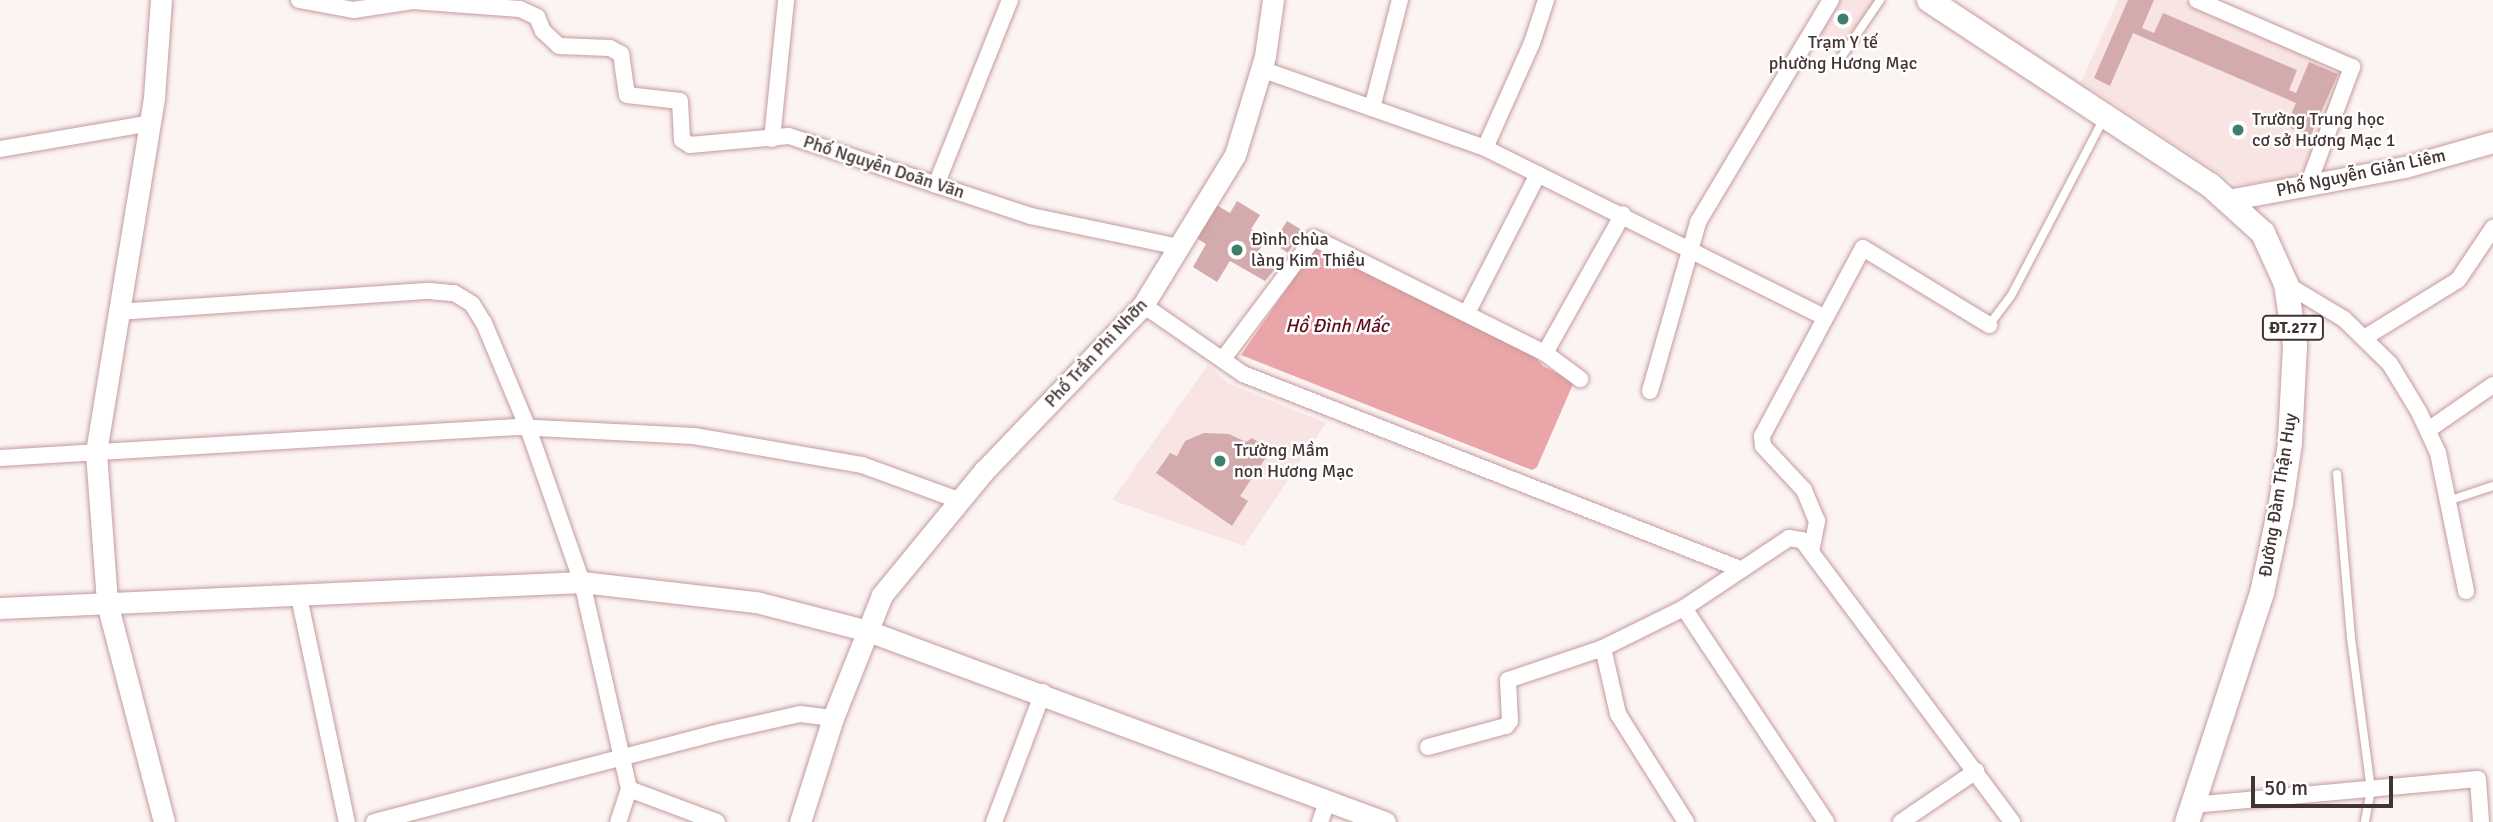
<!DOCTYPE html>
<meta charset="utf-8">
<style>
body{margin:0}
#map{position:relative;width:2493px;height:822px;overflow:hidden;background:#fcf3f3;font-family:Signika,sans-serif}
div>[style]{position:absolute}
.built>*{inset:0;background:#f9e4e4}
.water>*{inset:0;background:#eaa5a8}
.building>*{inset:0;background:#d4abac}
.roads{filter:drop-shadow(0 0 2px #c49b9d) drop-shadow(0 0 2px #c49b9d)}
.lane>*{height:8px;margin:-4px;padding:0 4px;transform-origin:4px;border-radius:4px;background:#fff}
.street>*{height:16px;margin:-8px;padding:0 8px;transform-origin:8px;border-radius:8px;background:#fff}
.secondary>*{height:21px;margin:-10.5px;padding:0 10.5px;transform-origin:10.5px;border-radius:10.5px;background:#fff}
.primary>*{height:24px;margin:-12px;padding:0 12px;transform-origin:12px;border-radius:12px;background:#fff}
.dots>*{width:19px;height:19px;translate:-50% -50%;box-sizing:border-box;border:4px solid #fff;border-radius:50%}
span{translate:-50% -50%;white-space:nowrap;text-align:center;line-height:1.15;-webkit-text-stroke:5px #fff;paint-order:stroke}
.shield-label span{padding:2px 5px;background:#fff;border:2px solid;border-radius:5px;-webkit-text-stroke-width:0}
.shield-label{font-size:16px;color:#433;font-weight:700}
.poi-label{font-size:18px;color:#433}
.left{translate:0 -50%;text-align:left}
.street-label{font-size:18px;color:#433}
.water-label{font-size:19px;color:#5f0f1f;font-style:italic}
.scale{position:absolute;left:2251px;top:776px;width:142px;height:32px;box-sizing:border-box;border:4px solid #433;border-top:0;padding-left:9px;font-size:21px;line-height:24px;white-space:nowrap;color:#433;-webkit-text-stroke:5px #fff;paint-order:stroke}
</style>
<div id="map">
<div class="built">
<div style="clip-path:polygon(1834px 0,1877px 0,1841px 56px,1810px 38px)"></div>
<div style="clip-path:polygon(2118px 0,2183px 0,2341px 70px,2344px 75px,2305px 177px,2237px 185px,2081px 82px)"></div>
<div style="clip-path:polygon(1208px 365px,1228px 383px,1326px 423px,1244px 546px,1112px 500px)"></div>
</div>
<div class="water">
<div style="clip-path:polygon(1315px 248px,1534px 356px,1543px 366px,1574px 382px,1537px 467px,1532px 470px,1241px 355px)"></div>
</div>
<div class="building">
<div style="clip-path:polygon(2128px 0,2154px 0,2142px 28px,2154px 33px,2163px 13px,2297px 70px,2289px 90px,2296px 93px,2309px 62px,2338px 74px,2310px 137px,2286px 126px,2296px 103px,2133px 33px,2110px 86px,2094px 78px)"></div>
<div style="clip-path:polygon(1237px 201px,1260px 215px,1251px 229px,1267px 238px,1256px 255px,1276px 268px,1265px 281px,1230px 261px,1217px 282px,1193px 267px,1206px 244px,1193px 236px,1213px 203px,1230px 213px)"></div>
<div style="clip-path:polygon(1287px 221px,1302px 230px,1288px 253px,1273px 243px)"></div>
<div style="clip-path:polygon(1204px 433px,1229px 434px,1246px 442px,1252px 438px,1271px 450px,1240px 496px,1248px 501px,1232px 526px,1156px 473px,1170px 453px,1177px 456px,1185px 441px)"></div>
</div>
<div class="roads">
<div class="lane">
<div style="left:1842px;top:56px;width:68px;rotate:-55.8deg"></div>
<div style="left:1989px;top:325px;width:36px;rotate:-53deg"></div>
<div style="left:2011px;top:296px;width:201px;rotate:-62.4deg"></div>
<div style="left:2337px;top:474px;width:165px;rotate:85.1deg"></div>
<div style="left:2351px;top:638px;width:153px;rotate:82.5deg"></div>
<div style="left:2371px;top:790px;width:33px;rotate:101deg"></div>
<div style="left:2448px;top:501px;width:47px;rotate:-18.4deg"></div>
</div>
<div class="street">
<div style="left:299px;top:0;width:56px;rotate:10.3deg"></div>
<div style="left:354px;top:10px;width:59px;rotate:-8.8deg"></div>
<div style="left:412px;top:1px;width:108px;rotate:4.2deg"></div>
<div style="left:520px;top:9px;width:19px;rotate:25deg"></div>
<div style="left:537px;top:17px;width:15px;rotate:67deg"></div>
<div style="left:543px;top:31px;width:22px;rotate:43deg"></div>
<div style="left:559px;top:46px;width:51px;rotate:2.2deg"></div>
<div style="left:610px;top:48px;width:13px;rotate:29deg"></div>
<div style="left:621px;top:54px;width:41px;rotate:81.7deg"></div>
<div style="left:627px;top:95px;width:53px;rotate:6.5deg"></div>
<div style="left:680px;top:101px;width:39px;rotate:87deg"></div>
<div style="left:682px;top:140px;width:9px;rotate:32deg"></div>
<div style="left:690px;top:145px;width:99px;rotate:-5.2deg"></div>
<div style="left:789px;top:136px;width:255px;rotate:18.3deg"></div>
<div style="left:1031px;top:216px;width:152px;rotate:11.8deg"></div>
<div style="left:2197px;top:0;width:169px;rotate:23.4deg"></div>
<div style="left:2352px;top:67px;width:126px;rotate:110.4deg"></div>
<div style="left:1261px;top:69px;width:238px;rotate:19.4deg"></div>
<div style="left:1485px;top:148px;width:379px;rotate:26.5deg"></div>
<div style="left:1372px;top:108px;width:112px;rotate:-75.5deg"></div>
<div style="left:772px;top:139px;width:140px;rotate:-84.2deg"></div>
<div style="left:1485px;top:148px;width:115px;rotate:-65.9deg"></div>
<div style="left:1532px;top:43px;width:45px;rotate:-72deg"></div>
<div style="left:0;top:149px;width:148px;rotate:-9.7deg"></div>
<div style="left:936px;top:185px;width:199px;rotate:-68.2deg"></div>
<div style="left:2286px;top:284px;width:68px;rotate:31.1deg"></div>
<div style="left:2344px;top:319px;width:64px;rotate:44.4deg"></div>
<div style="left:2390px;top:364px;width:56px;rotate:58.9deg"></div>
<div style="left:2419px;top:412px;width:45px;rotate:65.1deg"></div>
<div style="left:2438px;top:453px;width:141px;rotate:78.5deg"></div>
<div style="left:1143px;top:305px;width:121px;rotate:34.6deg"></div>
<div style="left:1243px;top:374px;width:534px;rotate:21.42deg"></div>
<div style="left:117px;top:312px;width:313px;rotate:-3.9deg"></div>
<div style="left:429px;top:291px;width:25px;rotate:5deg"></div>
<div style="left:454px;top:293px;width:21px;rotate:31deg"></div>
<div style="left:472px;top:304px;width:22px;rotate:58deg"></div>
<div style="left:484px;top:323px;width:114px;rotate:67.3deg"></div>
<div style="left:528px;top:428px;width:163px;rotate:70.7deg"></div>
<div style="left:582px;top:582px;width:212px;rotate:77.2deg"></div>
<div style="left:629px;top:789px;width:35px;rotate:108deg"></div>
<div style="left:1467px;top:313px;width:156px;rotate:-62.9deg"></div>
<div style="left:2364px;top:338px;width:110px;rotate:-31.7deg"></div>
<div style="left:2458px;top:280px;width:63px;rotate:-56.1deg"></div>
<div style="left:1545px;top:353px;width:159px;rotate:-60.7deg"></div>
<div style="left:1223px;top:359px;width:151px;rotate:-53.1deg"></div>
<div style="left:1314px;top:238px;width:258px;rotate:26.5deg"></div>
<div style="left:1545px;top:353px;width:44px;rotate:36.6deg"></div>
<div style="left:1650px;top:391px;width:176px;rotate:-74.1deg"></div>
<div style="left:1698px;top:222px;width:259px;rotate:-59.1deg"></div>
<div style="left:2428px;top:430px;width:79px;rotate:-34.7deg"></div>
<div style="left:0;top:458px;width:518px;rotate:-3.43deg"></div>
<div style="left:517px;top:427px;width:177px;rotate:2.9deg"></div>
<div style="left:694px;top:436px;width:170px;rotate:9.8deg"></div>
<div style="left:862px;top:465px;width:102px;rotate:20deg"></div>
<div style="left:1811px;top:552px;width:32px;rotate:-79deg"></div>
<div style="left:1817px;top:521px;width:34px;rotate:-113deg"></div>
<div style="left:1804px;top:490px;width:60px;rotate:-133deg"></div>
<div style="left:1763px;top:446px;width:10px;rotate:-96deg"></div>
<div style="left:1762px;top:436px;width:213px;rotate:-61.8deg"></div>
<div style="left:1863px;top:248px;width:148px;rotate:31.4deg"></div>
<div style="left:299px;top:597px;width:230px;rotate:78deg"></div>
<div style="left:1684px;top:608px;width:257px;rotate:56.4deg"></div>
<div style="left:1428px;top:747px;width:81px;rotate:-15.1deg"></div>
<div style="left:1506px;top:726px;width:6px;rotate:-51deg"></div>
<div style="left:1510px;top:721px;width:41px;rotate:-92.8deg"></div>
<div style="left:1508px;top:680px;width:100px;rotate:-18.6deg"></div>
<div style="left:629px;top:789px;width:94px;rotate:20.6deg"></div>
<div style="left:2192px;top:805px;width:287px;rotate:-5.2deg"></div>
<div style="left:2478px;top:779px;width:43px;rotate:86deg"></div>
<div style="left:374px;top:822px;width:358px;rotate:-14.6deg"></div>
<div style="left:720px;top:732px;width:82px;rotate:-12.7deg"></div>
<div style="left:800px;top:714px;width:33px;rotate:7deg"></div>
<div style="left:994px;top:822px;width:139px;rotate:-69.3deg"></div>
<div style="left:1320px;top:822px;width:21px;rotate:-71deg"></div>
<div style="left:1686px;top:822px;width:128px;rotate:-122.2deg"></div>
<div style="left:1618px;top:714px;width:68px;rotate:-102.8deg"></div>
<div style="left:1603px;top:648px;width:90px;rotate:-26.3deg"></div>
<div style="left:1684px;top:608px;width:126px;rotate:-33.7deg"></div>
<div style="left:1789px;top:538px;width:13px;rotate:9deg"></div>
<div style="left:1802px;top:540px;width:352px;rotate:53.3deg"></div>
<div style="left:1901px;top:822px;width:91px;rotate:-34.2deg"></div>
</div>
<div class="secondary">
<div style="left:161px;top:0;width:98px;rotate:94.1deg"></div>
<div style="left:154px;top:98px;width:359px;rotate:99.3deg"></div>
<div style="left:96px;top:452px;width:151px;rotate:85.8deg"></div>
<div style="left:107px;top:603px;width:226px;rotate:75.4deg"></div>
<div style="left:2228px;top:200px;width:180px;rotate:-10.6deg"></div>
<div style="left:2405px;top:167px;width:91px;rotate:-15.9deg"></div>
<div style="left:0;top:608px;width:583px;rotate:-2.56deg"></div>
<div style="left:582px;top:582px;width:175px;rotate:6.6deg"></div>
<div style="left:756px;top:602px;width:116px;rotate:14.5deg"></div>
<div style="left:868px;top:631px;width:551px;rotate:20.28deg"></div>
<div style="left:800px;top:822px;width:109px;rotate:-72.4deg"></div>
<div style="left:833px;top:718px;width:132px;rotate:-68.3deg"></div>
<div style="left:882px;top:595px;width:161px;rotate:-50.6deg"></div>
<div style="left:984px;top:471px;width:230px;rotate:-46.2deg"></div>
<div style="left:1143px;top:305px;width:176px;rotate:-58.5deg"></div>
<div style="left:1235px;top:155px;width:103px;rotate:-73.1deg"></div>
<div style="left:1265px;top:56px;width:57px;rotate:-81.9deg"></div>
</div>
<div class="primary">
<div style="left:1929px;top:0;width:336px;rotate:33.4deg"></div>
<div style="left:2210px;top:185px;width:72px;rotate:42.2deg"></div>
<div style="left:2263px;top:233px;width:56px;rotate:65.7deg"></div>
<div style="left:2286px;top:284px;width:63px;rotate:81.7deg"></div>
<div style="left:2295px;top:346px;width:97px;rotate:93deg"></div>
<div style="left:2290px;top:443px;width:61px;rotate:98.5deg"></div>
<div style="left:2281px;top:503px;width:92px;rotate:101.9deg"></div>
<div style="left:2262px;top:593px;width:241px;rotate:108.1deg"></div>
</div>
</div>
<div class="dots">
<div style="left:1843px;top:19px;background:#3e7e6b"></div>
<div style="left:2238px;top:130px;background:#3e7e6b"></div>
<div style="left:1237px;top:250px;background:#3e7e6b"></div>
<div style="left:1220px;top:461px;background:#3e7e6b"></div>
</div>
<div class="shield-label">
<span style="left:2293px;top:328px">ĐT.277</span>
</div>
<div class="poi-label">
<span style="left:1843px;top:53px">Trạm Y tế<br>phường Hương Mạc</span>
<span class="left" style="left:2252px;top:130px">Trường Trung học<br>cơ sở Hương Mạc 1</span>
<span class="left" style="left:1251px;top:250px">Đình chùa<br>làng Kim Thiều</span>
<span class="left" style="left:1234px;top:461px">Trường Mầm<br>non Hương Mạc</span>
</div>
<div class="street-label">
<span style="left:884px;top:167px;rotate:18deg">Phố Nguyễn Doãn Văn</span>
<span style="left:2361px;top:173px;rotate:-12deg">Phố Nguyễn Giản Liêm</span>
<span style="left:1096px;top:353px;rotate:-47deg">Phố Trần Phi Nhỡn</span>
<span style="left:2278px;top:495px;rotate:-81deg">Đường Đàm Thận Huy</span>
</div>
<div class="water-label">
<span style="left:1337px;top:327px">Hồ Đình Mấc</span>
</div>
<div class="scale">50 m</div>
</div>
